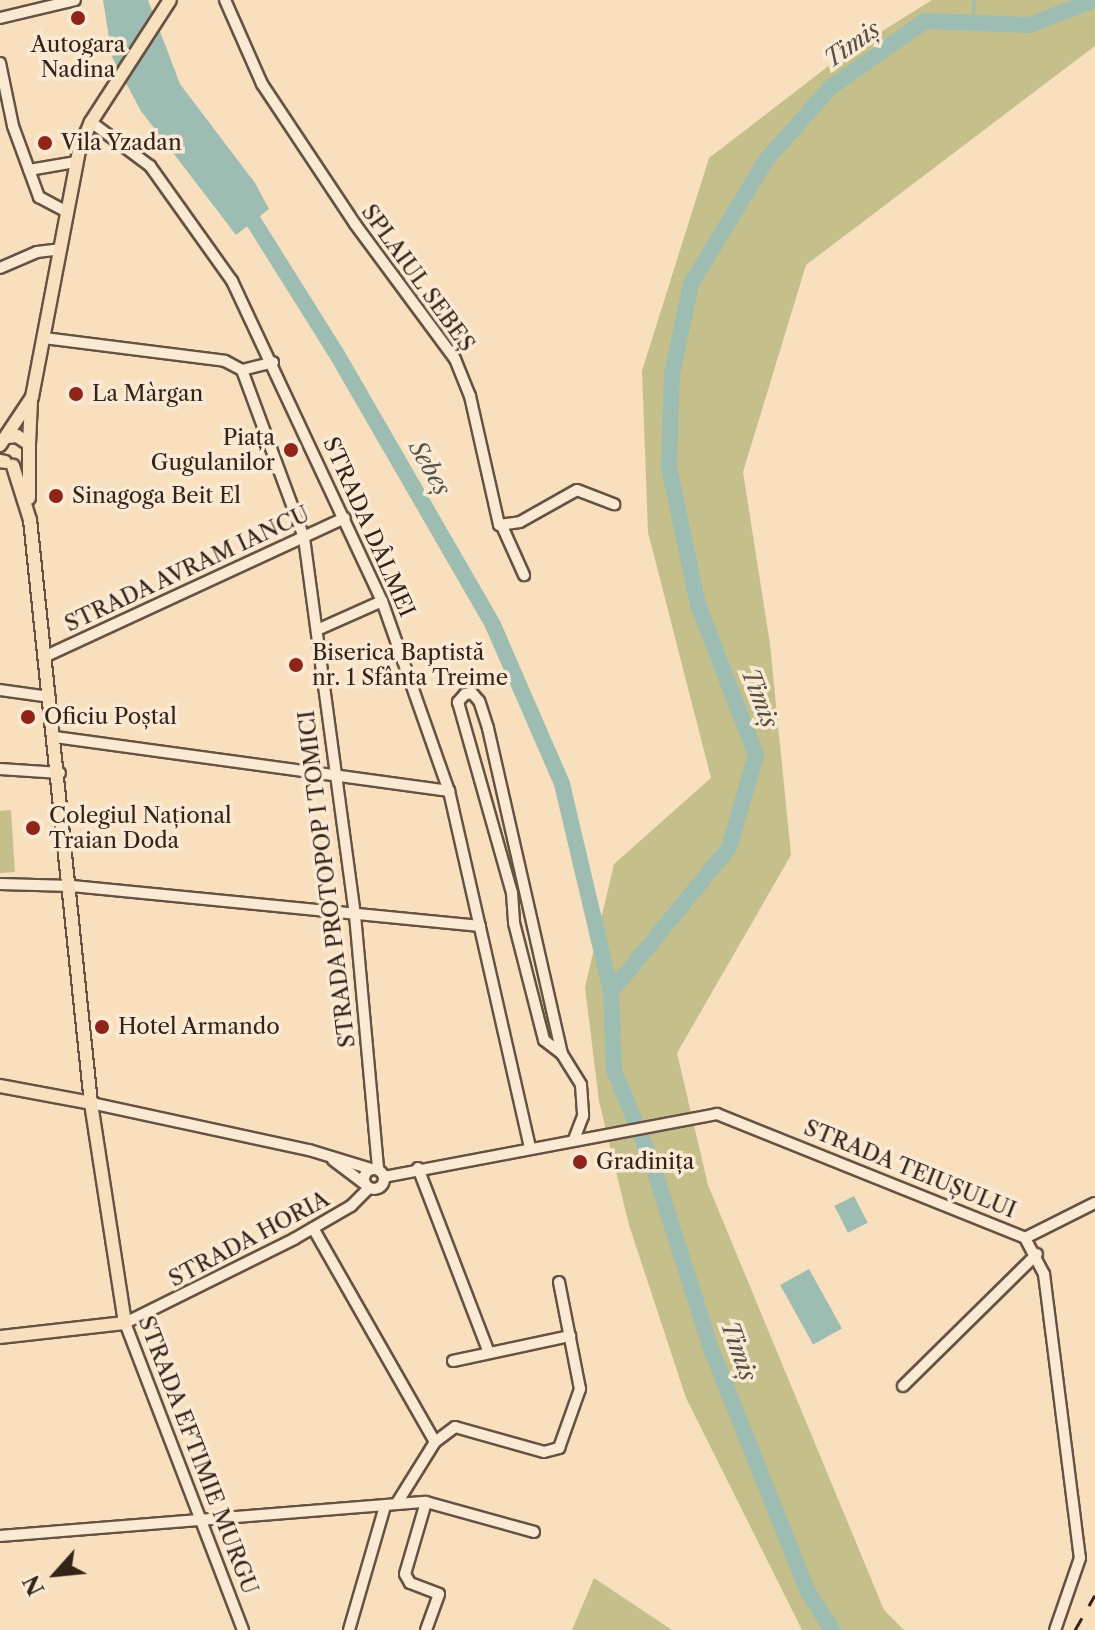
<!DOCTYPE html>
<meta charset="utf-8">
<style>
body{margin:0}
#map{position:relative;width:1095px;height:1630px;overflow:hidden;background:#f8dfbd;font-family:"Libre Caslon Text",serif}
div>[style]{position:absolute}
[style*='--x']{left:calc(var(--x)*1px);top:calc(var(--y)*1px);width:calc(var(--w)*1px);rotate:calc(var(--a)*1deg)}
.green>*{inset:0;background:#c5bf8c}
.water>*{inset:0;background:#9dbdb2;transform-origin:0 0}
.stream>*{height:3px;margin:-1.5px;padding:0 1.5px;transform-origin:1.5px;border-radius:1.5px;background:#9dbdb2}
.river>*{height:16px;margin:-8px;padding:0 8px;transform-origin:8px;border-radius:8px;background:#9dbdb2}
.roads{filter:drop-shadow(2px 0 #665243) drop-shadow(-2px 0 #665243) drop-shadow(0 2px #665243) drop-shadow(0 -2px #665243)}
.minor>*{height:10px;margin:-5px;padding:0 5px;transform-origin:5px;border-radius:5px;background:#faead4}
.minor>.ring{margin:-5px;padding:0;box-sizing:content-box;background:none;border:10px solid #faead4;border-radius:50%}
.major>*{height:12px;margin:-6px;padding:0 6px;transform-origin:6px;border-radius:6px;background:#f8dfbd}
.rail>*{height:3px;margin-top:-1.5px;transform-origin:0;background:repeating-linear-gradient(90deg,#35231a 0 14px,transparent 0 28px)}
.dots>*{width:22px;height:22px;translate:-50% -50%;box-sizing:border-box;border:4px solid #faead4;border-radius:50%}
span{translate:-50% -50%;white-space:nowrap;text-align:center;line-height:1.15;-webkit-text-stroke:7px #faead4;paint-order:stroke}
.poi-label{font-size:22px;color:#35231a}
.left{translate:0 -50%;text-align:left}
.right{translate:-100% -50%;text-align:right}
.street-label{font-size:22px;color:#35231a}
.water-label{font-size:24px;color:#545148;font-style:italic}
.north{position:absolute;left:16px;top:1534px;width:80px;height:80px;-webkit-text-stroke:6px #faead4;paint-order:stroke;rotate:243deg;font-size:22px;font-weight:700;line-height:32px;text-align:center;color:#35231a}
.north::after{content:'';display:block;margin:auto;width:28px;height:36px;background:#35231a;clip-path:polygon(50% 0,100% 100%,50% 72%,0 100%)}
</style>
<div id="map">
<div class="green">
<i style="clip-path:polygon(932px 0,1095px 0,1095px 46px,806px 265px,743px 472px,770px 644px,791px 855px,677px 1053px,708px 1185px,884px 1610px,904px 1630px,802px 1630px,686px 1398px,629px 1225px,599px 1101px,585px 987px,614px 864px,711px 778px,648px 532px,642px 371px,709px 158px,839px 58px)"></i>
<i style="clip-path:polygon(11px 810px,15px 872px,0 873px,0 811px)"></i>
<i style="clip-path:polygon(594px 1578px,672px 1630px,572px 1630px)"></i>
</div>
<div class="water">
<i style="clip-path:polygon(103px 0,148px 0,180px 84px,255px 183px,269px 209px,236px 235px,141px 111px,112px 57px)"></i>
<i style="left:854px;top:1196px;width:30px;height:22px;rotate:63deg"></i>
<i style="left:809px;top:1269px;width:68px;height:33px;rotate:61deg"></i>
</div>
<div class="stream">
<i style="--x:972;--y:22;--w:22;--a:-85"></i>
</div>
<div class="river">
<i style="--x:242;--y:203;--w:175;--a:57.9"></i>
<i style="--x:335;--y:351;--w:316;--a:60"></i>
<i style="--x:493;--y:625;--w:173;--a:66.5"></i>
<i style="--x:562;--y:784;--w:214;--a:76.7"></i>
<i style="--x:611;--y:992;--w:78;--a:87.8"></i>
<i style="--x:614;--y:1070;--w:97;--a:67.7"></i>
<i style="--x:651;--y:1160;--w:195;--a:72.4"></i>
<i style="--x:710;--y:1346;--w:263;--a:68.3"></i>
<i style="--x:807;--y:1590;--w:47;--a:58"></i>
<i style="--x:611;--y:992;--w:186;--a:-50.7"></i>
<i style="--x:729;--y:848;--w:97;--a:-73.8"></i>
<i style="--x:756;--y:755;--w:161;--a:-111.1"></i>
<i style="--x:698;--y:605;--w:141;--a:-101.9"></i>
<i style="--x:669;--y:467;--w:93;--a:-88.2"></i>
<i style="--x:672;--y:374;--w:92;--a:-78.1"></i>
<i style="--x:691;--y:284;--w:145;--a:-58.8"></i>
<i style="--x:766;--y:160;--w:96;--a:-48.4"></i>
<i style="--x:830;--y:88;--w:116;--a:-35.2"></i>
<i style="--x:925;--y:21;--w:105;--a:2.2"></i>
<i style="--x:1030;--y:25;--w:69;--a:-21.3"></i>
</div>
<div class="roads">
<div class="minor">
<i style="--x:225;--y:0;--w:92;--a:66.2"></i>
<i style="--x:262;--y:84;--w:168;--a:56.4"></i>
<i style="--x:355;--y:224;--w:168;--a:53.5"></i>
<i style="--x:455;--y:359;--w:40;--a:68"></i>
<i style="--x:470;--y:396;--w:132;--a:77.3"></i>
<i style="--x:499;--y:525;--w:21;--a:-8"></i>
<i style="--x:520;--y:522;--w:65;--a:-29.3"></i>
<i style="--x:577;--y:490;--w:40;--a:21"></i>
<i style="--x:0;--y:18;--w:77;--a:-13.5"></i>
<i style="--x:0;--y:63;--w:64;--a:78.3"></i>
<i style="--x:13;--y:126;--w:76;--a:69.9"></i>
<i style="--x:39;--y:197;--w:30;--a:28"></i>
<i style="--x:91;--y:122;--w:74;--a:36.7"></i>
<i style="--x:150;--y:166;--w:141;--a:54.5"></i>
<i style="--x:232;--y:281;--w:353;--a:64.9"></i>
<i style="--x:382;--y:601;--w:201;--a:70.6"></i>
<i style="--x:449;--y:791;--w:365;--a:77.2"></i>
<i style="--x:29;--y:170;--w:48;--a:-9.7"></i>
<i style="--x:0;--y:268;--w:40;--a:-23.4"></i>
<i style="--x:37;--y:252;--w:23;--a:-7"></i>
<i style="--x:44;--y:338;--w:182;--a:7.2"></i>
<i style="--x:225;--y:361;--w:19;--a:28"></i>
<i style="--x:242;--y:370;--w:179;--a:69.7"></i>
<i style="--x:304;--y:538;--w:380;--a:82.3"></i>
<i style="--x:355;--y:915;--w:256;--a:84.8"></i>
<i style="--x:242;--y:370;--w:32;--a:-14"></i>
<i style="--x:502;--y:526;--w:54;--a:65.8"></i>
<i style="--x:317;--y:630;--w:71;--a:-24"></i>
<i style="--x:46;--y:656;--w:329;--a:-24.8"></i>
<i style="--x:0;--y:690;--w:50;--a:8"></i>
<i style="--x:55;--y:737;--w:398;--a:7.8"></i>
<i style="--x:0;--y:769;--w:60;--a:3.8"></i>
<i style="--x:0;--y:884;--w:72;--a:1.6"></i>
<i style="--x:72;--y:886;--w:410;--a:5.6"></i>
<i style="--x:562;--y:1054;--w:334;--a:-102.8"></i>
<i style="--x:488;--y:728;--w:28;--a:-108"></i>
<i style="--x:479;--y:701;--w:11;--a:-131"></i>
<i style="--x:472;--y:693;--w:7;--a:172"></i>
<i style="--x:465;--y:694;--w:11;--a:131"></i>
<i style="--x:458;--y:702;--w:198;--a:74.2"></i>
<i style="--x:512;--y:893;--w:30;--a:86"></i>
<i style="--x:514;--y:923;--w:121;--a:75.6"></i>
<i style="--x:544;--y:1040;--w:23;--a:38"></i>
<i style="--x:562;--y:1054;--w:36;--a:58"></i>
<i style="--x:581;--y:1085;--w:31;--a:86"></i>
<i style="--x:583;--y:1116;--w:25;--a:111"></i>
<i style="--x:91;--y:1103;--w:223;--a:12.2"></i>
<i style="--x:309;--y:1150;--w:65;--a:17"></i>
<i style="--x:333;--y:1160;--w:39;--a:37"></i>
<i style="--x:418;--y:1168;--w:195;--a:69"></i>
<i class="ring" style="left:364px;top:1169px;width:10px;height:10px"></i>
<i style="--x:384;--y:1177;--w:339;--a:-10.7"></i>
<i style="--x:717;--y:1114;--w:332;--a:21.9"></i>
<i style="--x:1025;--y:1238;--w:41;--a:62.2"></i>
<i style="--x:1044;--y:1274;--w:286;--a:82.8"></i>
<i style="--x:1080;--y:1558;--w:76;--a:109.1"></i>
<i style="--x:313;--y:1228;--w:246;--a:60.3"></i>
<i style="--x:1025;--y:1238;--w:78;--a:-26.6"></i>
<i style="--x:453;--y:1361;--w:120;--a:-12.1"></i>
<i style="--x:903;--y:1386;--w:188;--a:-44.6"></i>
<i style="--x:397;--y:1503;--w:72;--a:-58.1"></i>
<i style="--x:435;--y:1442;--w:25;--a:-37"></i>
<i style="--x:455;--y:1427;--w:92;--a:15.7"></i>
<i style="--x:544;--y:1452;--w:16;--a:-15"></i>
<i style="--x:559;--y:1448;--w:63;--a:-70.4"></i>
<i style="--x:580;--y:1389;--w:109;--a:-101.1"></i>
<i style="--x:0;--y:1536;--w:427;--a:-4.6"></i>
<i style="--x:426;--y:1502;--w:112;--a:15.5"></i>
<i style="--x:243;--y:1630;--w:329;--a:-111"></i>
<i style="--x:125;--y:1323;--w:189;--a:-26.4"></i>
<i style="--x:294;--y:1239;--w:66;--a:-30.1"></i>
<i style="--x:351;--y:1206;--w:25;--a:-45"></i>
<i style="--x:349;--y:1630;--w:129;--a:-73.8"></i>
<i style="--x:426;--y:1630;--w:38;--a:-70"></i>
<i style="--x:439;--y:1594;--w:31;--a:-159"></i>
<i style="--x:410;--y:1583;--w:10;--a:-119"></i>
<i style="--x:405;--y:1574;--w:75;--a:-73.7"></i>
</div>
<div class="major">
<i style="--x:8;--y:437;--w:9;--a:-6"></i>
<i style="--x:17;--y:436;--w:14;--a:34"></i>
<i style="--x:29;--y:444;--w:54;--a:90"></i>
<i style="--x:29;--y:444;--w:43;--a:-87.3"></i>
<i style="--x:0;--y:445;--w:58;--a:-56.3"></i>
<i style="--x:32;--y:397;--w:251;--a:-79.2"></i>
<i style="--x:79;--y:150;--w:30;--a:-67"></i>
<i style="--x:91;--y:122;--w:145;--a:-57.1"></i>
<i style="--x:0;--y:461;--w:5;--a:11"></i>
<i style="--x:0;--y:1086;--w:93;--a:10.6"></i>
<i style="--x:0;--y:1337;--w:126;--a:-6.4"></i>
<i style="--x:125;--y:1323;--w:223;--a:-98.8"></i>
<i style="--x:91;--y:1103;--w:586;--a:-95.97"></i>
<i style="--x:30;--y:520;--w:57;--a:-107.5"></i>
</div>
</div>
<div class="rail">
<i style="--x:1075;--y:1630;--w:40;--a:-60.3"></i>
</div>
<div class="dots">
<i style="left:78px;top:18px;background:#8f2418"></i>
<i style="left:45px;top:143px;background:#8f2418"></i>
<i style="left:76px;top:394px;background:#8f2418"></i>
<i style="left:291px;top:450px;background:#8f2418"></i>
<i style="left:56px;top:496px;background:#8f2418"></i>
<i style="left:296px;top:665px;background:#8f2418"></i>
<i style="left:28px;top:717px;background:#8f2418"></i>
<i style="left:33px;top:828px;background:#8f2418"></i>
<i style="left:102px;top:1027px;background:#8f2418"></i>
<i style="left:580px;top:1162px;background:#8f2418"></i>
</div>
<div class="poi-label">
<span style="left:78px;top:57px">Autogara<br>Nadina</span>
<span class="left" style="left:61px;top:143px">Vila Yzadan</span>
<span class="left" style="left:92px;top:394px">La Màrgan</span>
<span class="right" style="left:275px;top:450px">Piața<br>Gugulanilor</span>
<span class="left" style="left:72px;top:496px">Sinagoga Beit El</span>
<span class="left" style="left:312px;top:665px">Biserica Baptistă<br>nr. 1 Sfânta Treime</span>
<span class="left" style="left:44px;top:717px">Oficiu Poștal</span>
<span class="left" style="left:49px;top:828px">Colegiul Național<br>Traian Doda</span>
<span class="left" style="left:118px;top:1027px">Hotel Armando</span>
<span class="left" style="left:596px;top:1162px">Gradinița</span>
</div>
<div class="street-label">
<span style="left:418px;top:278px;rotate:54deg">SPLAIUL SEBEȘ</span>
<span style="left:369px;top:527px;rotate:66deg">STRADA DÂLMEI</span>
<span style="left:187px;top:569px;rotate:-25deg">STRADA AVRAM IANCU</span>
<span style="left:327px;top:879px;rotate:-97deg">STRADA PROTOPOP I TOMICI</span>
<span style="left:910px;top:1169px;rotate:22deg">STRADA TEIUȘULUI</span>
<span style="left:249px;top:1239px;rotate:-28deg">STRADA HORIA</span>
<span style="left:198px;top:1455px;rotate:69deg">STRADA EFTIMIE MURGU</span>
</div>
<div class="water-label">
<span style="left:852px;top:44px;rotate:-35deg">Timiș</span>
<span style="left:430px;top:468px;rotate:60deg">Sebeș</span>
<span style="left:760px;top:698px;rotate:69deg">Timiș</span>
<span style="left:739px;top:1351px;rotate:70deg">Timiș</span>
</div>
<div class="north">N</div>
</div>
